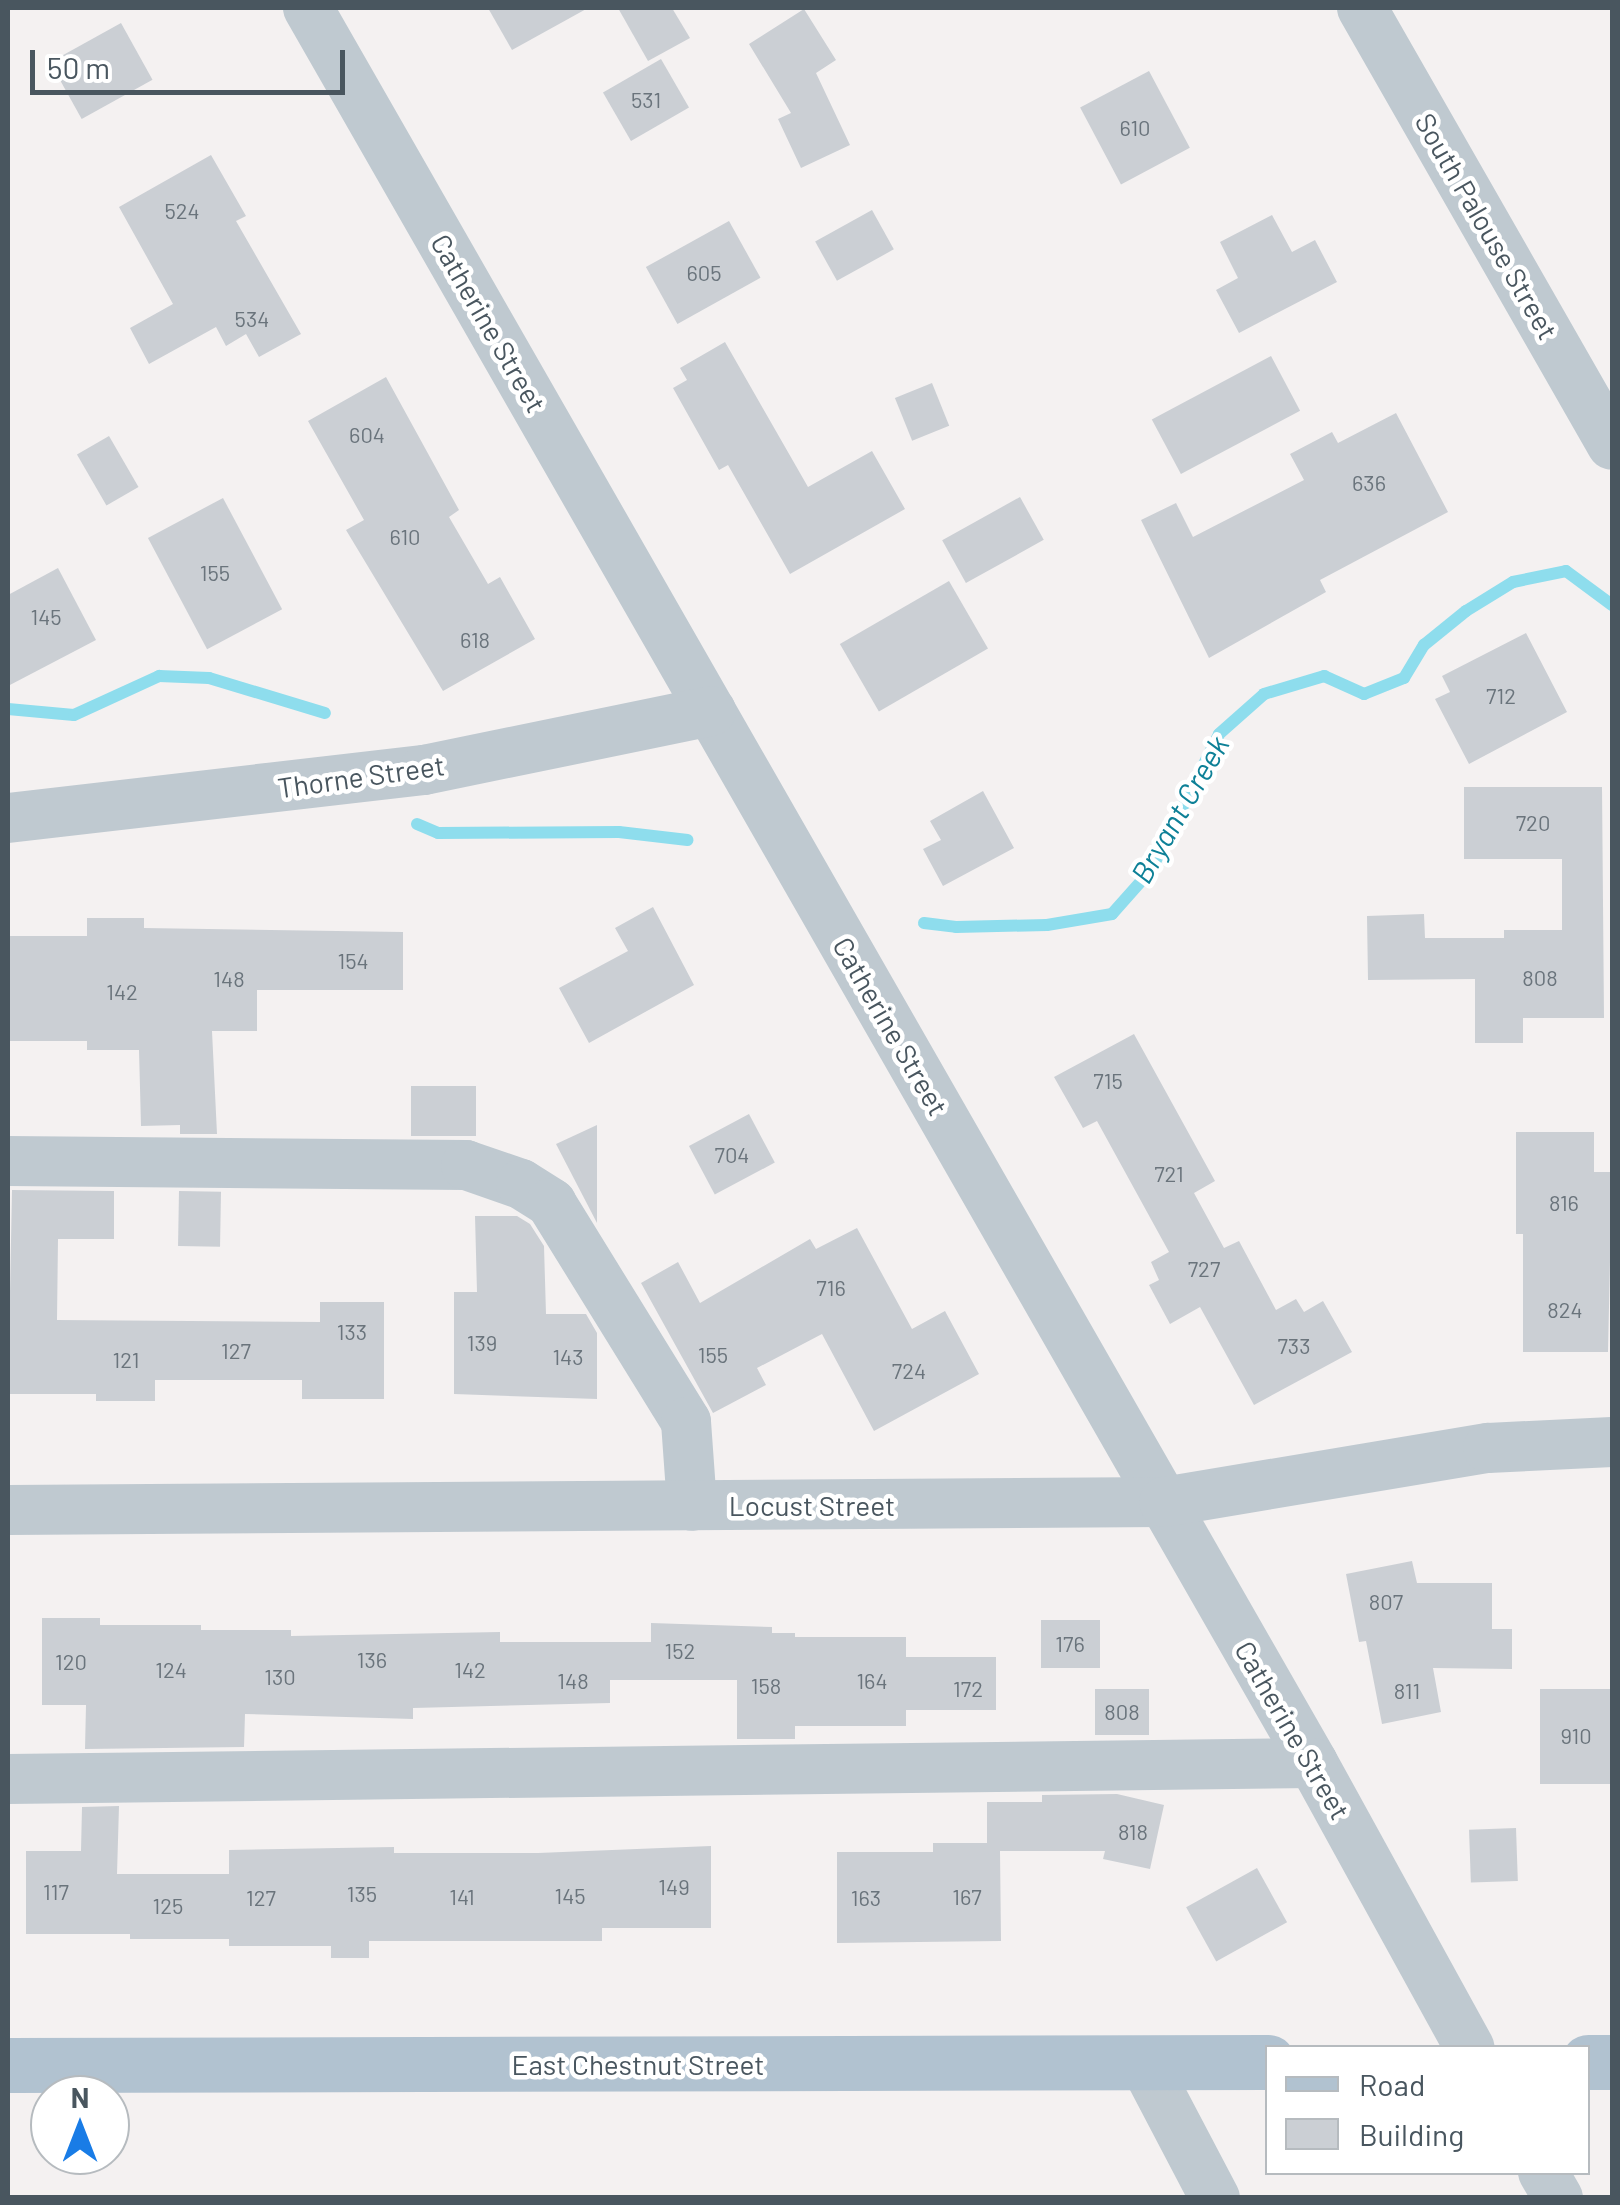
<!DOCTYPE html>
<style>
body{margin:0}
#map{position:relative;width:1620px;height:2205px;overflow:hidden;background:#f4f1f1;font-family:Barlow,sans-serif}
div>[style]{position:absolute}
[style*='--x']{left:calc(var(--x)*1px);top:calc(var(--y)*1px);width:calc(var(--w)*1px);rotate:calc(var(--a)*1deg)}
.stream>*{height:12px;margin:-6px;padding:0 6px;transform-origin:6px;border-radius:6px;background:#8edded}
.building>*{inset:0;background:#cbcfd4;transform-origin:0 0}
.minor>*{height:50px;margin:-25px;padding:0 25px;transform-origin:25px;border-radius:25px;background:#bfc9d0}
.major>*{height:55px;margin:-27.5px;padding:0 27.5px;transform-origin:27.5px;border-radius:27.5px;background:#b1c2d0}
span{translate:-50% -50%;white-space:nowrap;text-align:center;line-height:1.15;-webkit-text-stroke:9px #fff;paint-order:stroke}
.number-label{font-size:22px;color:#6a747c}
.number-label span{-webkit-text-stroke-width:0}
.street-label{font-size:28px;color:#49565f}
.water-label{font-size:30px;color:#0d8097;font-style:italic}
.frame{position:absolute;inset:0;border:10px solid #49565f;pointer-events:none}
.legend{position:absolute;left:1265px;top:2045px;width:325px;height:130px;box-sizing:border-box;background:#fff;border:2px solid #b6bbbf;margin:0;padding:12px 18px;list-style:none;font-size:30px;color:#49565f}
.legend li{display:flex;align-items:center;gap:20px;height:50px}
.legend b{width:50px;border:2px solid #b6bbbf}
.north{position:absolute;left:30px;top:2075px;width:100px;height:100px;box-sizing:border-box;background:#fff;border:2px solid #b6bbbf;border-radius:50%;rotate:0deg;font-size:28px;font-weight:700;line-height:40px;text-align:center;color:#49565f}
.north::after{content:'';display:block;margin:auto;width:35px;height:45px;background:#197ce6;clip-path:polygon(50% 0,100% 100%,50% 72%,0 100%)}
.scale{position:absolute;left:30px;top:50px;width:315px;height:45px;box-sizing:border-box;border:5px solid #49565f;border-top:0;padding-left:12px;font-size:30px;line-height:35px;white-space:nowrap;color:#49565f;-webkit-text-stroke:8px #fff;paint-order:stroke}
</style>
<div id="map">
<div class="stream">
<i style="--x:8;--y:709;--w:66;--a:5.2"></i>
<i style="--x:74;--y:715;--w:94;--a:-24.6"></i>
<i style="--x:159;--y:676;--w:50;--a:2.3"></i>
<i style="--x:209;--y:678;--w:121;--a:16.8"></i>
<i style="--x:417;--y:824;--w:23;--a:23"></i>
<i style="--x:438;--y:833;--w:181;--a:-0.3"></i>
<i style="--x:619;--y:832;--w:69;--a:6.6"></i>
<i style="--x:924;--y:923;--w:32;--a:7"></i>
<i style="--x:956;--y:927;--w:91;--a:-1.3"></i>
<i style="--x:1047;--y:925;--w:66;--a:-9.6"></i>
<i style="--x:1112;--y:914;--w:59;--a:-48.4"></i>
<i style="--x:1151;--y:870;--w:152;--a:-63.4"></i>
<i style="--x:1219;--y:734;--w:60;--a:-41.6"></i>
<i style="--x:1264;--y:694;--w:63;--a:-16.7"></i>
<i style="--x:1324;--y:676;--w:44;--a:24.2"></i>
<i style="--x:1364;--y:694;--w:43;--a:-21.8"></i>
<i style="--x:1404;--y:678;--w:39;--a:-59"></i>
<i style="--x:1424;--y:645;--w:54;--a:-39"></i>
<i style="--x:1466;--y:611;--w:55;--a:-31.7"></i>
<i style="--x:1513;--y:582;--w:54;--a:-11.7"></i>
<i style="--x:1566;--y:571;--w:57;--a:36.5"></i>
</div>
<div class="building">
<i style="clip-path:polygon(488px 8px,588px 8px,512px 50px)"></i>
<i style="clip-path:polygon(618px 8px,672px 8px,690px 38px,648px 61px)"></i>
<i style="clip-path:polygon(804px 9px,836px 60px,816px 73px,850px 145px,801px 168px,778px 119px,791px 113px,749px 44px)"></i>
<i style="left:121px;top:23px;width:65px;height:81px;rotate:61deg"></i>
<i style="left:661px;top:59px;width:56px;height:67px;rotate:60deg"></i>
<i style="left:1149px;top:71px;width:87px;height:78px;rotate:62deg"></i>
<i style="clip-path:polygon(211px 155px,246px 216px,236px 221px,301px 334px,259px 357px,246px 334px,226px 346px,216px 327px,149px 364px,130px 328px,173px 304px,119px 207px)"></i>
<i style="left:872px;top:210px;width:45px;height:65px;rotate:61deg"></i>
<i style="clip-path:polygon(1272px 215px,1292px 252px,1315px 240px,1337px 282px,1239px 333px,1216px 290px,1238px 278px,1220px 242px)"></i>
<i style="left:729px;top:221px;width:65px;height:95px;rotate:61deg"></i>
<i style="clip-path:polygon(725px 342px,808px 487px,872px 451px,905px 509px,790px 574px,728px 465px,719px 470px,673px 388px,687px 380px,680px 368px)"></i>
<i style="left:1271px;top:356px;width:62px;height:135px;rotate:62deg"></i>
<i style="clip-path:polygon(386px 377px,459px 510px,449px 517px,488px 584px,500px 577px,535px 639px,443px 691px,346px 530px,364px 520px,308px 421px)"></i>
<i style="left:932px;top:383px;width:46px;height:40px;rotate:68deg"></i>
<i style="clip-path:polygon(1396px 413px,1448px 512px,1320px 580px,1326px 592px,1209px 658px,1141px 520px,1176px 503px,1193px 537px,1304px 480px,1290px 454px,1332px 432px,1338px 443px)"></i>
<i style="left:109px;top:436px;width:59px;height:37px;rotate:60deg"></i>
<i style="left:1020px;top:497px;width:49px;height:89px;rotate:61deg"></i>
<i style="left:223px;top:498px;width:126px;height:85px;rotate:62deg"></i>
<i style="clip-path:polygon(58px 568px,96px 640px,8px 686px,8px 595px)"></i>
<i style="left:949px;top:581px;width:78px;height:126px;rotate:60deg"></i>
<i style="clip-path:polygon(1526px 633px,1567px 712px,1469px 764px,1435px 699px,1450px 692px,1442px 676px)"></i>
<i style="clip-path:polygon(1464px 787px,1602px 787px,1604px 1018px,1523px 1018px,1523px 1043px,1475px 1043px,1475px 979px,1368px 980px,1367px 916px,1424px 914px,1425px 938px,1504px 938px,1504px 930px,1562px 930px,1562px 859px,1464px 859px)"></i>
<i style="clip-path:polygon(983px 791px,1014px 848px,943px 886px,923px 849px,941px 840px,930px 821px)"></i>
<i style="clip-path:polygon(653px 907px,694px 985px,589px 1043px,559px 988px,628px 951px,615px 928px)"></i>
<i style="clip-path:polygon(87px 918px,144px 918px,144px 928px,403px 932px,403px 990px,257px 990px,257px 1031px,212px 1031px,217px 1134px,180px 1134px,180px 1125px,141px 1126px,139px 1050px,87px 1050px,87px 1041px,8px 1041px,8px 936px,87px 936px)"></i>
<i style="clip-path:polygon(1134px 1034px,1215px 1181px,1194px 1193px,1224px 1248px,1239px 1241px,1276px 1310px,1296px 1299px,1304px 1312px,1323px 1301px,1352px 1352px,1254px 1405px,1200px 1307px,1170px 1324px,1149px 1285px,1159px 1280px,1151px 1262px,1169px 1252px,1097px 1121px,1083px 1128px,1054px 1077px)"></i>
<i style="left:411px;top:1086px;width:65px;height:50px"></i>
<i style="left:749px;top:1114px;width:55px;height:68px;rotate:62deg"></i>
<i style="clip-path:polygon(597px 1125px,597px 1223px,556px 1144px)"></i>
<i style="clip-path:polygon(1516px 1132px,1594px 1132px,1594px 1172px,1612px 1172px,1608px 1352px,1523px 1352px,1523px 1234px,1516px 1234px)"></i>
<i style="clip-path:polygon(12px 1190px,114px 1191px,114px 1239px,58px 1239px,57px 1320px,320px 1322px,320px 1302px,384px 1302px,384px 1399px,302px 1399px,302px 1380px,155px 1380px,155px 1401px,96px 1401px,96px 1394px,8px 1394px)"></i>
<i style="left:179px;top:1191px;width:42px;height:55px;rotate:1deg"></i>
<i style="clip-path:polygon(475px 1216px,517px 1216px,530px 1224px,544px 1246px,546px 1314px,586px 1314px,597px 1333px,597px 1399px,454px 1394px,454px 1292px,477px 1292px)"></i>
<i style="clip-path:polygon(857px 1228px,912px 1329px,945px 1311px,979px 1374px,874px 1431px,822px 1334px,757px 1368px,766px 1385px,713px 1413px,641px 1283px,678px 1262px,700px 1303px,810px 1239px,816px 1249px)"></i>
<i style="clip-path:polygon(1412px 1561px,1417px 1583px,1492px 1583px,1492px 1629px,1512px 1629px,1512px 1669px,1433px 1668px,1441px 1712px,1382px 1724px,1366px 1641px,1359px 1642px,1346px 1574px)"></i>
<i style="clip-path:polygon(42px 1618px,100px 1618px,100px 1625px,201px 1625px,201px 1630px,291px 1630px,291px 1636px,500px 1632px,500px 1642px,651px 1642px,651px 1623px,772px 1627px,772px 1633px,795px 1633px,795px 1637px,906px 1637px,906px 1657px,996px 1657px,996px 1710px,906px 1710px,906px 1726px,795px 1726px,795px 1739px,737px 1739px,737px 1680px,610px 1680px,610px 1703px,413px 1708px,413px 1719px,245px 1714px,244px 1747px,85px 1749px,86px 1705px,42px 1705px)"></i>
<i style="left:1041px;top:1620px;width:59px;height:48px"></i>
<i style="left:1095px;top:1689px;width:54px;height:46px"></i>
<i style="left:1540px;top:1689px;width:72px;height:95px"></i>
<i style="clip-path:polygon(1117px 1794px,1164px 1805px,1150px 1869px,1103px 1859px,1105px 1851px,1000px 1851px,1001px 1941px,837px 1943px,837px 1852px,933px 1852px,933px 1843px,987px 1843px,987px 1802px,1042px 1802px,1042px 1795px)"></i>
<i style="clip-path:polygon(119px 1806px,117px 1874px,229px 1874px,229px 1850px,394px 1847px,394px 1853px,538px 1853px,711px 1846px,711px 1928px,602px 1928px,602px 1941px,369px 1941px,369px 1958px,331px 1958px,331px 1946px,229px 1946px,229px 1939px,130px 1939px,130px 1934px,26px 1934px,26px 1851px,81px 1851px,82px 1807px)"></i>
<i style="left:1516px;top:1828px;width:53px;height:47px;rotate:88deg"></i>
<i style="left:1257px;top:1868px;width:62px;height:81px;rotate:61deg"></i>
</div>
<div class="minor">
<i style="--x:308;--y:8;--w:2022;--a:60.2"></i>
<i style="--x:1313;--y:1763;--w:325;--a:61.2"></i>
<i style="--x:1362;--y:8;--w:503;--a:60.23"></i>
<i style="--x:8;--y:818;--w:419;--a:-6.6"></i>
<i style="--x:424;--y:770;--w:293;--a:-11.6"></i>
<i style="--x:8;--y:1161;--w:458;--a:0.5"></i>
<i style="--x:466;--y:1165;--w:58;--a:19.1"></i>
<i style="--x:521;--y:1184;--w:36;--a:32"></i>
<i style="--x:551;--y:1203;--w:257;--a:58.3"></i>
<i style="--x:686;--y:1422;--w:84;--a:85.9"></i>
<i style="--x:8;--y:1510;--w:1156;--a:-0.4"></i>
<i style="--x:1164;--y:1502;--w:328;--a:-9.5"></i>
<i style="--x:1488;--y:1448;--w:124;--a:-2.8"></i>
<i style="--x:8;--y:1779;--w:1305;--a:-0.7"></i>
<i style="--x:1144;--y:2063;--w:153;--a:62.3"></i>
<i style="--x:1543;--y:2172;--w:30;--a:60"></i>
</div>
<div class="major">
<i style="--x:1588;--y:2062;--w:24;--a:0"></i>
<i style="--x:8;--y:2065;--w:1260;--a:-0.14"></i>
</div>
<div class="number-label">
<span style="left:646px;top:100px">531</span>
<span style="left:1135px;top:128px">610</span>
<span style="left:182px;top:211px">524</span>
<span style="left:704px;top:273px">605</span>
<span style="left:252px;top:319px">534</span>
<span style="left:367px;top:435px">604</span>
<span style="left:1369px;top:483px">636</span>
<span style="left:405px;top:537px">610</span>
<span style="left:215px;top:573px">155</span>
<span style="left:46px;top:617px">145</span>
<span style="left:475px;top:640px">618</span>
<span style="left:1501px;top:696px">712</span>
<span style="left:1533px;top:823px">720</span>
<span style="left:353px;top:961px">154</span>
<span style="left:1540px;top:978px">808</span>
<span style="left:229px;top:979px">148</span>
<span style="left:122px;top:992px">142</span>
<span style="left:1108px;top:1081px">715</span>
<span style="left:732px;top:1155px">704</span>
<span style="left:1169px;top:1174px">721</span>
<span style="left:1564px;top:1203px">816</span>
<span style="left:1204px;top:1269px">727</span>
<span style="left:831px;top:1288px">716</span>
<span style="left:1565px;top:1310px">824</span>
<span style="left:352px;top:1332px">133</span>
<span style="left:482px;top:1343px">139</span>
<span style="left:1294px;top:1346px">733</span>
<span style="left:236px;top:1351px">127</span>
<span style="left:713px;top:1355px">155</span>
<span style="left:568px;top:1357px">143</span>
<span style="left:126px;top:1360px">121</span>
<span style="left:909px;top:1371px">724</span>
<span style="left:1386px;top:1602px">807</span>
<span style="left:1070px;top:1644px">176</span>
<span style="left:680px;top:1651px">152</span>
<span style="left:372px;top:1660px">136</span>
<span style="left:71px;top:1662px">120</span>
<span style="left:171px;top:1670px">124</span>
<span style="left:470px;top:1670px">142</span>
<span style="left:280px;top:1677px">130</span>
<span style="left:573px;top:1681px">148</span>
<span style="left:872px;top:1681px">164</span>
<span style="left:766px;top:1686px">158</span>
<span style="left:968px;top:1689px">172</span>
<span style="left:1407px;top:1691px">811</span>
<span style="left:1122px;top:1712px">808</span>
<span style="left:1576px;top:1736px">910</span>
<span style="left:1133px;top:1832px">818</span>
<span style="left:674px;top:1887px">149</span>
<span style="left:56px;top:1892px">117</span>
<span style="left:362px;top:1894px">135</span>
<span style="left:570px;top:1896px">145</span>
<span style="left:462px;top:1897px">141</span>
<span style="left:967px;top:1897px">167</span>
<span style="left:261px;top:1898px">127</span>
<span style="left:866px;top:1898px">163</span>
<span style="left:168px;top:1906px">125</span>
</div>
<div class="street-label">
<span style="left:1487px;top:226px;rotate:60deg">South Palouse Street</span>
<span style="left:489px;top:323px;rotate:60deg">Catherine Street</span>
<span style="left:361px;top:776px;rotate:-8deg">Thorne Street</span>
<span style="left:891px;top:1026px;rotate:60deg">Catherine Street</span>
<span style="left:812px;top:1505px">Locust Street</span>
<span style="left:1293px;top:1730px;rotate:60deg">Catherine Street</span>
<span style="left:638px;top:2064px">East Chestnut Street</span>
</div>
<div class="water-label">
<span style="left:1179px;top:809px;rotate:-60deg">Bryant Creek</span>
</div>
<div class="frame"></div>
<ul class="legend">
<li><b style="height:12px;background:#b1c2d0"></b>Road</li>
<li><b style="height:28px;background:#cbcfd4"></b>Building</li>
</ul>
<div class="north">N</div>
<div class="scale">50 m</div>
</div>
